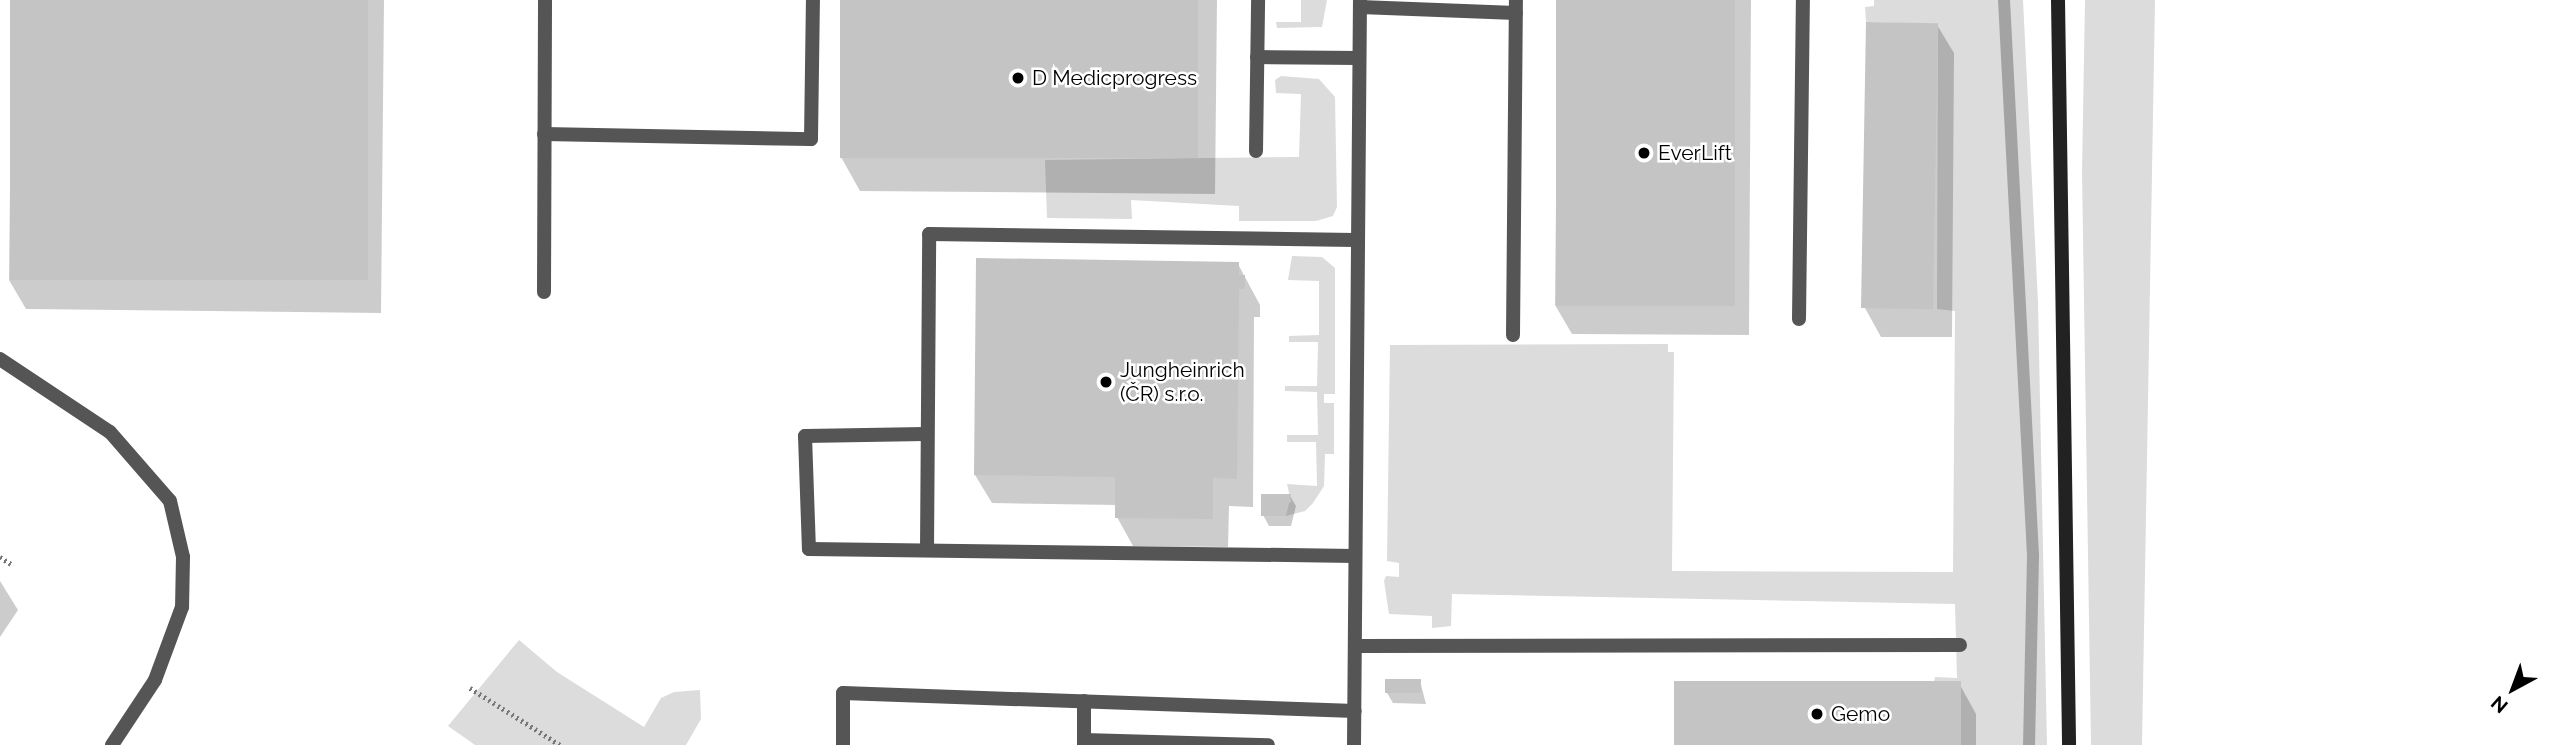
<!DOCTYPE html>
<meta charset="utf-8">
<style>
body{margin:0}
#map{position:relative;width:2569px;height:745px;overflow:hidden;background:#fff;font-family:Raleway,sans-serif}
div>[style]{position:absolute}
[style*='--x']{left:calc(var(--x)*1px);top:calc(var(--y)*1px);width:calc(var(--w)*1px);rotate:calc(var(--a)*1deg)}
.green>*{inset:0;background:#dcdcdc}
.shadow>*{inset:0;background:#0003}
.stream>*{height:12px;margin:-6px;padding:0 6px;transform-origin:6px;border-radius:6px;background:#a3a3a3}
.building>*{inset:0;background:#c4c4c4;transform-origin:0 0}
.path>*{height:4.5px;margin-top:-2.25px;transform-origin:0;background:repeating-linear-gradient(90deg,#777 0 2px,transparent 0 5.5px)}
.lane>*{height:14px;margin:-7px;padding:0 7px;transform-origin:7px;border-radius:7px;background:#555}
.secondary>*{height:14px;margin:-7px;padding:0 7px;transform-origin:7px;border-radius:7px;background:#222}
.dots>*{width:19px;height:19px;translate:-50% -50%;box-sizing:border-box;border:4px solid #fff;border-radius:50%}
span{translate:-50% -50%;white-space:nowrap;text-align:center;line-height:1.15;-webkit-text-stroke:5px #fff;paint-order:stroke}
.poi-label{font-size:21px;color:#000}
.left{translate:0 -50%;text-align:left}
.north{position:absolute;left:2478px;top:654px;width:70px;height:70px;-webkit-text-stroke:5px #fff;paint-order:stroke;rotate:221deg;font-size:19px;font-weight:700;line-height:28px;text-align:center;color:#000}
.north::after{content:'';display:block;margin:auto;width:24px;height:32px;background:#000;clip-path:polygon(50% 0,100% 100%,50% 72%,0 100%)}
</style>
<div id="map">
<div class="green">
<i style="clip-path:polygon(1301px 0,1327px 0,1322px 27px,1277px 28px,1276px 22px,1301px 22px)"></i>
<i style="clip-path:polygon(1874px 0,2023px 0,2038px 302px,2047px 745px,1960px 745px,1961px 684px,1934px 683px,1935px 677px,1957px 678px,1955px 604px,1452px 594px,1451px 626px,1432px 628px,1432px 616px,1389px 614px,1384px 581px,1386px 576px,1399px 577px,1399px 563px,1387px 561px,1390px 345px,1668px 344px,1668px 352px,1674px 352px,1672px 571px,1953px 572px,1955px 311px,1937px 309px,1938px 24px,1866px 22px,1865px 7px,1874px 6px)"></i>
<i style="clip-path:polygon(2085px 0,2155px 0,2142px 745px,2091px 745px,2082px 173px)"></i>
<i style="clip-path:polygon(1281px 76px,1319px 79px,1335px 97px,1337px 207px,1333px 216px,1316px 221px,1239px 221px,1239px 206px,1131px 200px,1132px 219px,1047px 218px,1045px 160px,1299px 157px,1301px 94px,1276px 93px,1275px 80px)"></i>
<i style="clip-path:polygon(1292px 256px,1322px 257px,1335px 268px,1335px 394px,1324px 394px,1324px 403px,1334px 403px,1334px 454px,1325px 454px,1324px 486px,1313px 503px,1305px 511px,1286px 516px,1286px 503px,1291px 502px,1287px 484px,1317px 486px,1316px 442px,1287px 442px,1287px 435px,1318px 435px,1317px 392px,1285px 391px,1285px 386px,1317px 386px,1318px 342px,1289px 342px,1289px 336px,1319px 335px,1319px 281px,1288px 280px)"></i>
<i style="clip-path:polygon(519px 640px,557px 672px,644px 727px,661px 698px,674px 692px,700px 690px,701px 719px,686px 745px,475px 745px,448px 726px)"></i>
</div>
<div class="shadow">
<i style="clip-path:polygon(12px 0,384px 0,381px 313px,26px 309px,9px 280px)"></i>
<i style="clip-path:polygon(842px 0,1217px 0,1215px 194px,860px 191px,841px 157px)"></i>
<i style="clip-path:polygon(1558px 0,1751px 0,1749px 335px,1572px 334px,1555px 305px)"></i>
<i style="clip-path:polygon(1867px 24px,1937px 25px,1954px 53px,1952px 337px,1881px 337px,1865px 308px)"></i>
<i style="clip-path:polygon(1238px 264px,1260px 305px,1260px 317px,1254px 317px,1253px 507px,1229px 506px,1228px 547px,1133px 546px,1117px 517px,1117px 505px,992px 503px,975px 475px)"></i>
<i style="clip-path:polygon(1290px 496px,1296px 506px,1291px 526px,1269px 526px,1263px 515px)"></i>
<i style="clip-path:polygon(0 581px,18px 610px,0 637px)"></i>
<i style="clip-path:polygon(1420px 681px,1426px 704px,1393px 703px,1387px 693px)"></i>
<i style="clip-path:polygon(1960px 685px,1976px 714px,1976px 745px,1675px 745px)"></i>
</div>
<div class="stream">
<i style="--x:2004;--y:0;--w:557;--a:87.01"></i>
<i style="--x:2033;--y:556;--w:189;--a:91.2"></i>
</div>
<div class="building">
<i style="left:10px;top:0;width:358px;height:280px"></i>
<i style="left:840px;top:0;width:358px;height:158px"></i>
<i style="left:1556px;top:0;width:179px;height:306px"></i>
<i style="left:1866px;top:22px;width:72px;height:286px;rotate:1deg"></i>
<i style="clip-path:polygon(976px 258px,1239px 262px,1239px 275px,1245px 275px,1245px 289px,1239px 289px,1237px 479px,1213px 478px,1213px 519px,1115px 518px,1115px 477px,974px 475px)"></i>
<i style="clip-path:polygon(1261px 494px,1291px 494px,1286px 516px,1261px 516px)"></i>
<i style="left:1385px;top:679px;width:36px;height:14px"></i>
<i style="left:1674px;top:681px;width:287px;height:64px"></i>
</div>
<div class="path">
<i style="--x:0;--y:557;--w:13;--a:32"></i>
<i style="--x:470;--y:688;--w:107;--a:32.3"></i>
</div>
<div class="lane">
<i style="--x:1360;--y:7;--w:156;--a:2.2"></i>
<i style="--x:1257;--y:57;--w:102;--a:0.6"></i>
<i style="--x:544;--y:134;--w:267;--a:1.1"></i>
<i style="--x:811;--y:139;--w:139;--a:-89.2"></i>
<i style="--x:1256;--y:151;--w:151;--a:-89.2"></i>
<i style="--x:544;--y:292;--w:292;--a:-89.8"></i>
<i style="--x:1799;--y:319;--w:319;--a:-89.3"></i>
<i style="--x:1513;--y:335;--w:335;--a:-89.5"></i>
<i style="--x:0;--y:359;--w:132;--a:33.6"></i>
<i style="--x:110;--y:432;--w:91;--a:49"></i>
<i style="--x:170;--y:501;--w:57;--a:76.9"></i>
<i style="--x:183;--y:557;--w:50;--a:91.1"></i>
<i style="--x:182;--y:607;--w:78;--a:110.3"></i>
<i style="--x:155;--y:680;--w:78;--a:123.5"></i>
<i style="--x:925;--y:434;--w:120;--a:179"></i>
<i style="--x:805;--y:436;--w:113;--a:88"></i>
<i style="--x:809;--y:549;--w:546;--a:0.73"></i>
<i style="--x:927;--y:550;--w:316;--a:-89.6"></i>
<i style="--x:929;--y:234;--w:426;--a:0.8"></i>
<i style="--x:1356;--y:646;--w:604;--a:-0.09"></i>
<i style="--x:1084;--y:701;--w:39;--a:90"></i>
<i style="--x:843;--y:745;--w:52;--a:-90"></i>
<i style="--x:843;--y:693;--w:512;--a:2.01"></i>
<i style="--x:1084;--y:745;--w:5;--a:-90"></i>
<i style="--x:1084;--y:740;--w:184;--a:1.6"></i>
<i style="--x:1354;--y:745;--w:745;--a:-89.54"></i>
</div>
<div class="secondary">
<i style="--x:2058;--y:0;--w:745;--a:89.15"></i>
</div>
<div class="dots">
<i style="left:1018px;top:78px;background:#000"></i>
<i style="left:1644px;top:153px;background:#000"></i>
<i style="left:1106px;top:382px;background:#000"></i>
<i style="left:1817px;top:714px;background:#000"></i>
</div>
<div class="poi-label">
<span class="left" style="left:1032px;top:78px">D Medicprogress</span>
<span class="left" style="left:1658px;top:153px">EverLift</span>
<span class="left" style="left:1120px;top:382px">Jungheinrich<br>(ČR) s.r.o.</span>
<span class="left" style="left:1831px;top:714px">Gemo</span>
</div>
<div class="north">N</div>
</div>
